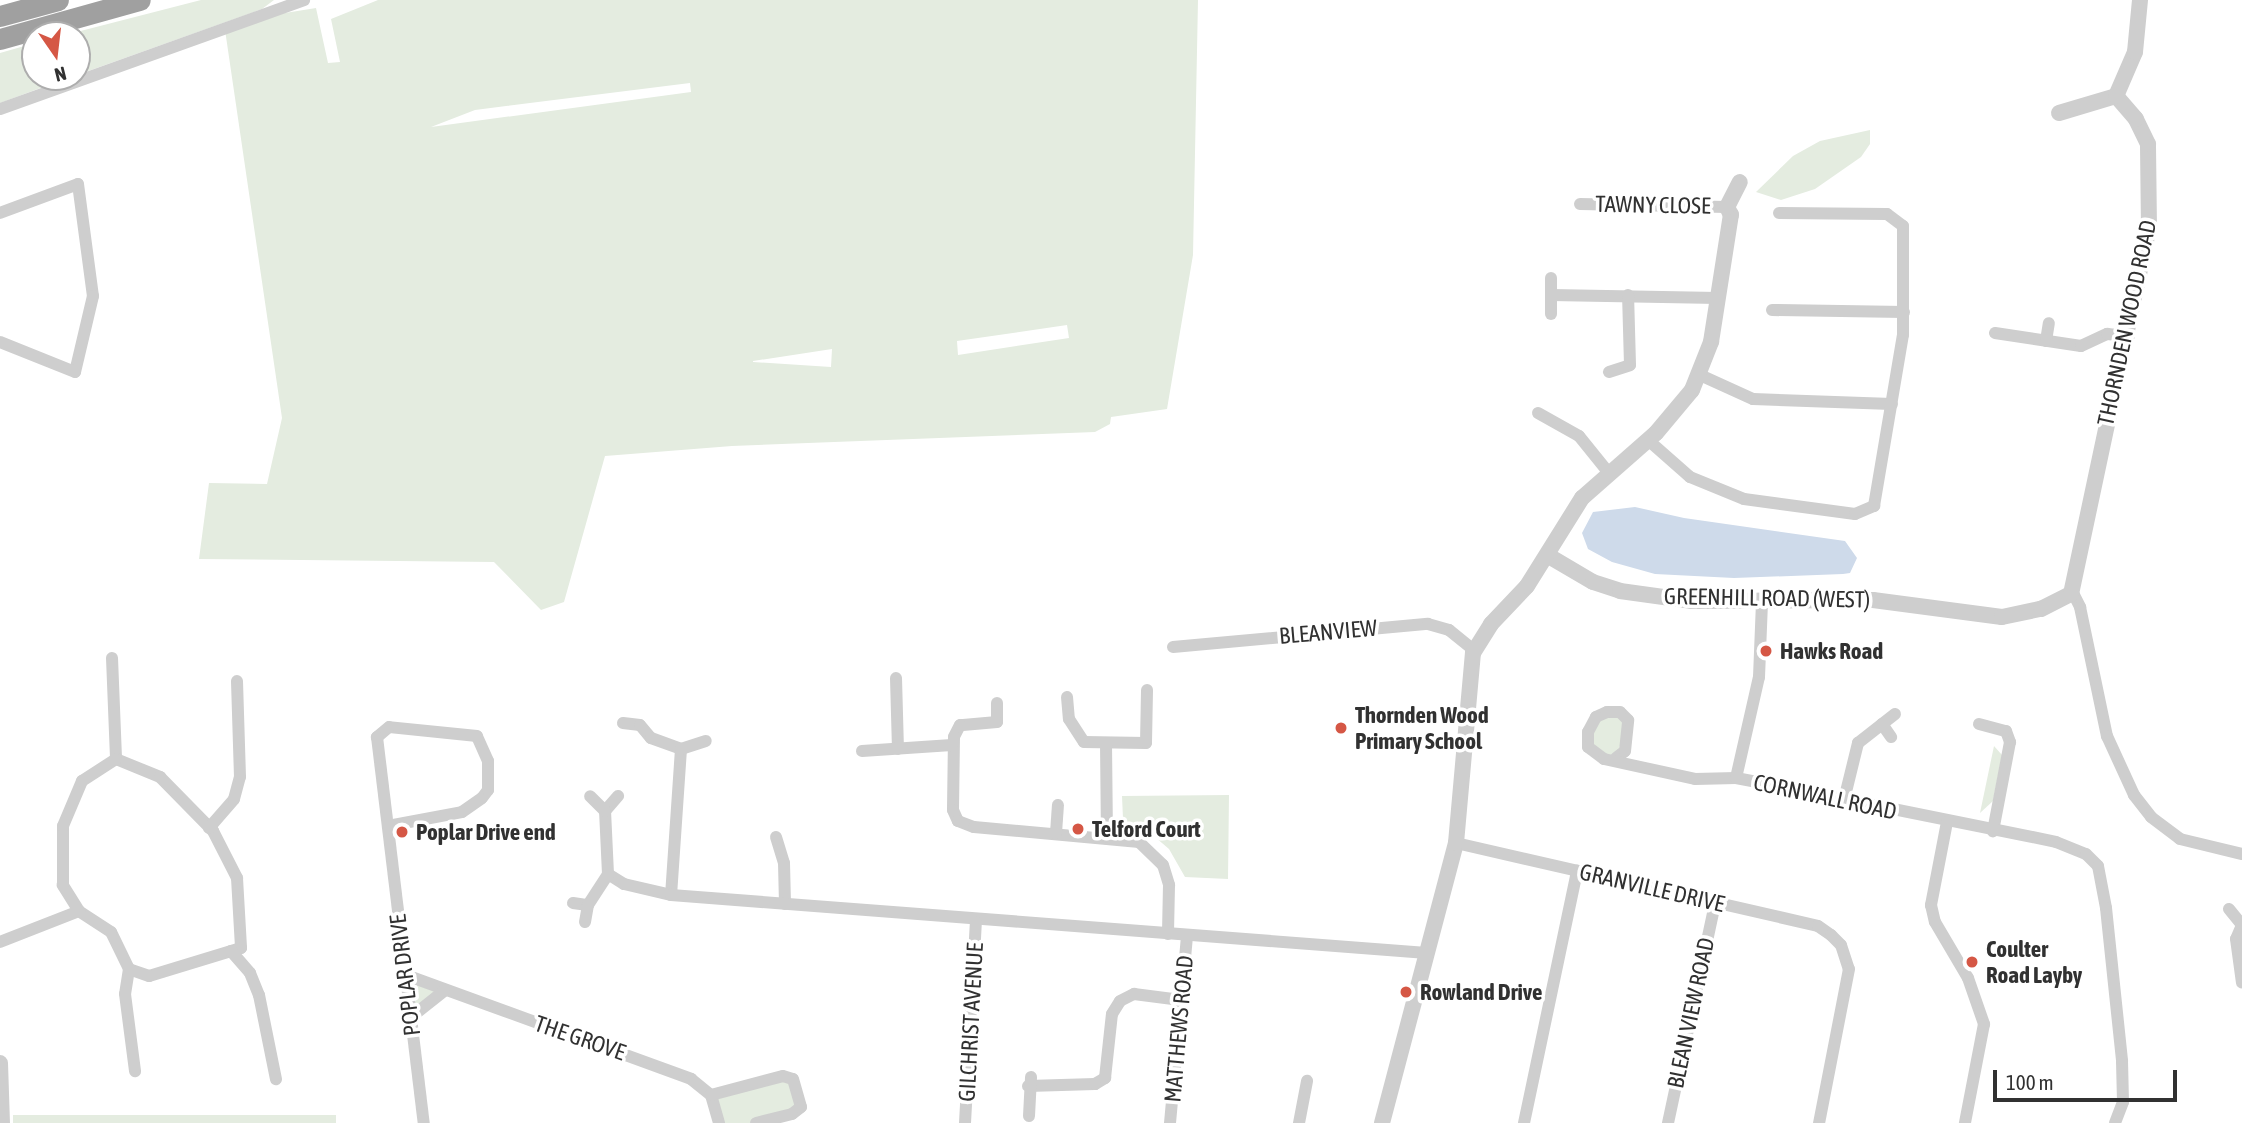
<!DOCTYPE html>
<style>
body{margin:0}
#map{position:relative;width:2242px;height:1123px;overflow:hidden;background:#fff;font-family:"Asap Condensed",sans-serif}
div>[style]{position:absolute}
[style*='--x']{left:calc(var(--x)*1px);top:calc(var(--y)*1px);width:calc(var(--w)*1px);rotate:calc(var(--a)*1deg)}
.green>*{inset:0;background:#e4ece0;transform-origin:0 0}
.water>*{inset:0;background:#cedaea}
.minor>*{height:12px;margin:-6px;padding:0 6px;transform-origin:6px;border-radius:6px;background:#cecece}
.tertiary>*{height:16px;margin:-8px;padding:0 8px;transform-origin:8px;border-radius:8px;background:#cecece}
.trunk>*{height:21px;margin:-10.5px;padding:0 10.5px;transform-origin:10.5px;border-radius:10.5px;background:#a0a0a0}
.dots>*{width:19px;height:19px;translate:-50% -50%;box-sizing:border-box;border:4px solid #fff;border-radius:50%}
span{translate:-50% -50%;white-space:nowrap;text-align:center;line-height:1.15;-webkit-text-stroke:7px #fff;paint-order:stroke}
.street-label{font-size:23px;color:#313131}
.poi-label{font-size:23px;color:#313131;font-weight:700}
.left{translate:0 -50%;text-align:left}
.north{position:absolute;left:21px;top:21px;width:70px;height:70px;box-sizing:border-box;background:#fff;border:2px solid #adadad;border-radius:50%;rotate:166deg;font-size:19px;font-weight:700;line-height:28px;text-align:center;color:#313131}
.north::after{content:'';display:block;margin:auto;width:24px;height:32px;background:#d55745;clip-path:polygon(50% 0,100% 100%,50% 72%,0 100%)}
.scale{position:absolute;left:1993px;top:1070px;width:184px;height:32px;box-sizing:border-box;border:4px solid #313131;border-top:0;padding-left:9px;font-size:21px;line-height:24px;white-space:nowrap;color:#313131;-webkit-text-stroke:5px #fff;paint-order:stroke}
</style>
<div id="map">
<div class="green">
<i style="clip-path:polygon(201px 0,274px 0,262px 9px,77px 75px,77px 35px,65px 35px)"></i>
<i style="clip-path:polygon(evenodd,378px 0,1198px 0,1193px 255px,1167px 409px,1111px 417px,1110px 424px,1095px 432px,732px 446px,605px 456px,564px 602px,541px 610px,494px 562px,199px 559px,209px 483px,267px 484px,282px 418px,224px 23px,316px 8px,328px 63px,340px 62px,331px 19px,378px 0,690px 83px,691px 92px,431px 127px,475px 110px,690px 83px,378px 0,1067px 325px,1069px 338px,958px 355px,957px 341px,1067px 325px,378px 0,832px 349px,831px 367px,753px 362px,753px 361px,832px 349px)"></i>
<i style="clip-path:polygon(35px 43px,35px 77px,70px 77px,0 103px,0 53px)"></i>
<i style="clip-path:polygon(1870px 130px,1870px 144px,1861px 157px,1815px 189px,1781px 200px,1756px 192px,1793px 156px,1820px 141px)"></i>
<i style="clip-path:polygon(1607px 712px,1628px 720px,1616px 758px,1588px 747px,1588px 732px)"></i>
<i style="clip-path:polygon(1994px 746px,2002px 755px,1993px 801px,1980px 813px)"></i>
<i style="clip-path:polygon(1229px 795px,1228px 879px,1185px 877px,1169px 849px,1155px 837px,1130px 830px,1123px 819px,1122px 796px)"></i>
<i style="clip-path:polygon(403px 974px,444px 991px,410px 1018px)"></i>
<i style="clip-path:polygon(793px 1079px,801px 1107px,756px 1123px,719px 1123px,711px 1095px)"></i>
<i style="left:336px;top:1115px;width:8px;height:323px;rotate:90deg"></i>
</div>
<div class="water">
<i style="clip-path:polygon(1635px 507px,1684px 518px,1845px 541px,1857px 558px,1850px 573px,1843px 574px,1734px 578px,1655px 574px,1612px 562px,1588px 549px,1582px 533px,1593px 512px)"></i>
</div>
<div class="minor">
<i style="--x:0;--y:109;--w:323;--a:-19.7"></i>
<i style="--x:1580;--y:204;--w:147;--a:1.2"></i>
<i style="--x:0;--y:213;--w:83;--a:-20.4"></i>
<i style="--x:78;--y:184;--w:113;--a:82.4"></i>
<i style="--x:93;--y:296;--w:78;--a:103.3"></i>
<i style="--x:75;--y:372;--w:81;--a:-158.2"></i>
<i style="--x:1551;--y:295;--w:167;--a:1"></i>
<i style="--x:1772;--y:310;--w:132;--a:0.9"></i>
<i style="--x:1551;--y:314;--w:36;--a:-90"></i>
<i style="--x:1995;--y:333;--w:87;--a:8.6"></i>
<i style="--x:2081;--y:346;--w:29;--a:-25"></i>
<i style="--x:2107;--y:334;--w:22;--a:5"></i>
<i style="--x:2046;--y:341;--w:18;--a:-81"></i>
<i style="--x:1609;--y:372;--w:22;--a:-18"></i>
<i style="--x:1630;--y:365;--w:70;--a:-91.6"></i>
<i style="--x:1700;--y:375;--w:58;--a:24.4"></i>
<i style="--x:1753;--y:399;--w:139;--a:2.1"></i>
<i style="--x:1538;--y:413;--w:47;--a:29.3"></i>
<i style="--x:1579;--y:436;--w:46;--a:51.1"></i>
<i style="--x:1648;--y:440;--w:56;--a:41.4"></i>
<i style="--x:1690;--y:477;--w:58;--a:22.2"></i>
<i style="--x:1744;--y:499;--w:112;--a:7.7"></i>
<i style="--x:1855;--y:514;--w:21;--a:-23"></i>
<i style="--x:1874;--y:506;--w:173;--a:-80.4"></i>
<i style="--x:1903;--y:335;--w:109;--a:-90"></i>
<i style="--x:1903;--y:226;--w:20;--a:-143"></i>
<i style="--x:1887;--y:214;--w:108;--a:-179.5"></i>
<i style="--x:2073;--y:593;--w:16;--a:63"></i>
<i style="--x:2080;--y:607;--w:132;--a:78.2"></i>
<i style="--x:2107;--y:736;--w:65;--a:65.4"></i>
<i style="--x:2134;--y:795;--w:28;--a:52"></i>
<i style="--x:2151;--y:817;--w:36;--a:37"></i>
<i style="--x:2180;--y:839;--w:64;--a:13.6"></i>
<i style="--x:1173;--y:647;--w:256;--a:-5.2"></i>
<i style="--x:1428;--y:624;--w:22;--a:16"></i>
<i style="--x:1449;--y:630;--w:32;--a:39"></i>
<i style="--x:112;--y:658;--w:101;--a:87.7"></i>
<i style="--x:896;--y:678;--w:71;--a:88.4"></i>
<i style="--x:1067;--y:697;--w:22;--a:85"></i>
<i style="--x:1069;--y:719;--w:27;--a:57"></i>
<i style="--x:1084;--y:742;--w:62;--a:0.9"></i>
<i style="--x:1146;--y:743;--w:53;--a:-88.9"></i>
<i style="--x:997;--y:703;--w:19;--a:90"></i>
<i style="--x:997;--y:722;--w:37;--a:175"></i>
<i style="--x:960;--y:725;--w:13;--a:117"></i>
<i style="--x:954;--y:737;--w:73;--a:90.8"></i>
<i style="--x:953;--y:810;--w:12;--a:66"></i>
<i style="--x:958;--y:821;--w:17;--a:21"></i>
<i style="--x:974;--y:827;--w:166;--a:5.2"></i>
<i style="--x:1139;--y:842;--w:33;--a:44"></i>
<i style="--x:1163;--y:865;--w:21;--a:73"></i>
<i style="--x:1169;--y:885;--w:49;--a:91.2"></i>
<i style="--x:623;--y:723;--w:17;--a:7"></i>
<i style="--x:640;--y:725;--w:17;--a:50"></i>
<i style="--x:651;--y:738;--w:32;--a:20"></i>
<i style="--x:681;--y:749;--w:146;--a:93.9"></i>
<i style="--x:1882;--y:724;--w:16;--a:55"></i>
<i style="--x:1979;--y:724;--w:28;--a:15"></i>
<i style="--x:2006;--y:731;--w:12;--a:70"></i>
<i style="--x:2010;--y:742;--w:91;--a:100.8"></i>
<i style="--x:1106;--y:743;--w:94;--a:89.4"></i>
<i style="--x:681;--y:749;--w:26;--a:-18"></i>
<i style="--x:862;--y:751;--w:90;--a:-3.8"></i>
<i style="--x:1616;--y:758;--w:11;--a:-38"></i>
<i style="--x:1625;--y:751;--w:31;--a:-84"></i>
<i style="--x:1628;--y:720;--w:11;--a:-135"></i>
<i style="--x:1620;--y:712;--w:13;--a:180"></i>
<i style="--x:1607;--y:712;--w:12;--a:156"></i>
<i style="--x:1596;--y:717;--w:17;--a:118"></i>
<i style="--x:1588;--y:732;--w:15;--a:90"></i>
<i style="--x:1588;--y:747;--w:20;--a:37"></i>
<i style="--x:1604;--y:759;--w:93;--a:12.4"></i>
<i style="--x:1695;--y:779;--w:41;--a:-1.4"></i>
<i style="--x:1736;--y:778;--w:59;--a:10.7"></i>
<i style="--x:1794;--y:789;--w:267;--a:11.4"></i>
<i style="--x:2056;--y:842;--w:32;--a:22"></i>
<i style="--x:2086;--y:854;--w:17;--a:45"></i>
<i style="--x:2098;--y:866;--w:43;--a:79.2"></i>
<i style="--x:2106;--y:908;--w:154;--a:84"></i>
<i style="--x:2122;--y:1061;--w:41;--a:88.6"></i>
<i style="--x:2123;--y:1102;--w:22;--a:111"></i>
<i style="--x:116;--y:759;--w:48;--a:22.2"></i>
<i style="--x:160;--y:777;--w:76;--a:45.5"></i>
<i style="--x:213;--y:831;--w:53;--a:62.9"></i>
<i style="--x:237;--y:878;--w:70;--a:86.7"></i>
<i style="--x:241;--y:948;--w:96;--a:163.1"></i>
<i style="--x:149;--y:976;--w:21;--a:-161"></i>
<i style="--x:129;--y:969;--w:41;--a:-115.9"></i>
<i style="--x:111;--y:932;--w:38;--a:-147"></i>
<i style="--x:79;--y:911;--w:31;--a:-122"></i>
<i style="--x:63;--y:885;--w:59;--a:-90"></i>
<i style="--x:63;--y:826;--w:49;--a:-67.1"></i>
<i style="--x:82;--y:781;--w:40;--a:-32.9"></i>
<i style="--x:1736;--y:778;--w:104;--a:-77.2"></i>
<i style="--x:1759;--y:677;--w:75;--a:-87.7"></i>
<i style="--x:1844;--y:800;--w:59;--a:-76.2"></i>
<i style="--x:1858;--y:743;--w:47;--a:-38.1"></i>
<i style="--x:605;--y:811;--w:20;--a:-49"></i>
<i style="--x:1947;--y:822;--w:85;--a:100.9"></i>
<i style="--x:1931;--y:905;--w:17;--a:77"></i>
<i style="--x:1935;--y:922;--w:65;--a:59.5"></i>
<i style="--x:1968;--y:978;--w:49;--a:70.8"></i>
<i style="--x:1984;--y:1024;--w:101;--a:100.9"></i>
<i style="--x:388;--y:826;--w:75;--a:-10.7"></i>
<i style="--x:462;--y:812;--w:24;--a:-35"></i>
<i style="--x:482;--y:798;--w:10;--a:-53"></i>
<i style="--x:488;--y:790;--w:29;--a:-90"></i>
<i style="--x:488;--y:761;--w:27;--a:-114"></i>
<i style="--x:477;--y:736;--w:88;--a:-174.2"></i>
<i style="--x:389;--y:727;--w:16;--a:140"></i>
<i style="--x:377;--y:737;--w:389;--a:83.1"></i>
<i style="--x:209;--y:828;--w:38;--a:-49"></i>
<i style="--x:234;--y:799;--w:23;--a:-75"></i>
<i style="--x:240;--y:777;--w:96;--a:-91.8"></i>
<i style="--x:1056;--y:833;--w:28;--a:-86"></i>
<i style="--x:776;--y:837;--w:27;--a:73"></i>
<i style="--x:784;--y:863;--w:41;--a:88.6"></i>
<i style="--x:1456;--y:843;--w:371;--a:12.9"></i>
<i style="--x:1818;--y:926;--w:16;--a:35"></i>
<i style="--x:1831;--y:935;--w:14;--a:45"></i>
<i style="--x:1841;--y:945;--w:25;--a:72"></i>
<i style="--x:1849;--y:969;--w:157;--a:101"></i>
<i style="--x:608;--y:874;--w:19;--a:32"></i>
<i style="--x:624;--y:884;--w:48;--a:13.2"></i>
<i style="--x:671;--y:895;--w:758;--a:4.39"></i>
<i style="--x:573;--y:903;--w:15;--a:8"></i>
<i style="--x:2229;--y:909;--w:21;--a:51"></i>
<i style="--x:2242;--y:925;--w:15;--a:113"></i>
<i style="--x:2236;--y:939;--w:44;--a:82.2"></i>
<i style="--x:585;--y:922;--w:17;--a:-80"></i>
<i style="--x:588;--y:905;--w:37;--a:-57"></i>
<i style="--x:608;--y:874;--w:63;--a:-92.7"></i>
<i style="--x:605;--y:811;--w:21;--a:-135"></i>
<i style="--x:0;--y:942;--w:85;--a:-21.4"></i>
<i style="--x:231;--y:951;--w:29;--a:49"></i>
<i style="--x:250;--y:973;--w:24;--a:68"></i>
<i style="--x:259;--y:995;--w:86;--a:78.6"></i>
<i style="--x:129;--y:969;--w:25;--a:99"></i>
<i style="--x:125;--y:994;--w:78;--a:82.6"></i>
<i style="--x:403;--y:974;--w:307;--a:20"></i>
<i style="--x:691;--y:1079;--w:26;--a:39"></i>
<i style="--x:711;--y:1095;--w:29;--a:74"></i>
<i style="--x:410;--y:1018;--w:43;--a:-38.5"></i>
<i style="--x:1028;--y:1086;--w:67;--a:-1.7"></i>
<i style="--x:1095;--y:1084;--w:12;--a:-31"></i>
<i style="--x:1105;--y:1078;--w:64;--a:-83.8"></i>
<i style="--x:1112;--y:1014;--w:15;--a:-58"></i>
<i style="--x:1120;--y:1001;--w:16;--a:-27"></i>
<i style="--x:1134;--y:994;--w:47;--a:7.3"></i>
<i style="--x:711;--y:1095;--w:74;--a:-14.8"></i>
<i style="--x:783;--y:1076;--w:10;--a:17"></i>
<i style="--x:793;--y:1079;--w:29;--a:74"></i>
<i style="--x:801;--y:1107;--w:11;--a:142"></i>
<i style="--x:792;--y:1114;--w:37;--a:166"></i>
<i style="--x:1029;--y:1116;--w:39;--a:-87"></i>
<i style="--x:965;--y:1123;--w:201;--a:-86.9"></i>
<i style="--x:1170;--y:1123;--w:188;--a:-84.8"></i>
<i style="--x:1299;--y:1123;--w:43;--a:-79.2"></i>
<i style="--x:1524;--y:1123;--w:258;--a:-78.1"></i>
<i style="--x:1668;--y:1123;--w:225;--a:-77.9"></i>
</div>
<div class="tertiary">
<i style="--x:2059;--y:113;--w:59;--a:-16.6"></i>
<i style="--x:1547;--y:555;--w:53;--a:30.4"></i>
<i style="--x:1593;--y:582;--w:28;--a:18"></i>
<i style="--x:1620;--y:591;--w:73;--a:7.9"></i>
<i style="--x:1692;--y:601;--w:181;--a:-0.3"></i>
<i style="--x:1873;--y:600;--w:130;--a:7.5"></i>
<i style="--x:2002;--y:617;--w:40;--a:-12"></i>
<i style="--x:2041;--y:609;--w:34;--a:-27"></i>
<i style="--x:2071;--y:594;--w:374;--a:-78"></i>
<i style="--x:2149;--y:228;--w:84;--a:-90.7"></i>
<i style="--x:2148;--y:144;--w:28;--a:-116"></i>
<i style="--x:2136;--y:119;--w:30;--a:-131"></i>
<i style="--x:2116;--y:96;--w:48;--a:-66.6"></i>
<i style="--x:2135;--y:52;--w:52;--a:-84.5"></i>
<i style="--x:0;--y:1063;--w:60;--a:88.1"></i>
<i style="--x:1382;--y:1123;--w:290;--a:-75.2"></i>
<i style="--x:1456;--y:843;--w:191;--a:-84.9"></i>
<i style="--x:1473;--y:653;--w:34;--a:-58"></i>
<i style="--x:1491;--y:624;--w:52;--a:-46.5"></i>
<i style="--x:1527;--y:586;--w:104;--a:-58"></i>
<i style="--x:1582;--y:498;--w:98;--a:-41.3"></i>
<i style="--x:1656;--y:433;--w:56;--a:-50.1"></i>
<i style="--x:1692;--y:390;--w:52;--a:-68.4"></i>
<i style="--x:1711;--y:342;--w:129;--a:-81.1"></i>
<i style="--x:1731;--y:215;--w:9;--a:-117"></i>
<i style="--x:1727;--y:207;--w:28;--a:-63"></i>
</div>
<div class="trunk">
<i style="--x:0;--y:16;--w:60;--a:-15.4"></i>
<i style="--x:0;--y:39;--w:145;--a:-15.6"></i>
</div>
<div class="dots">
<i style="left:1766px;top:651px;background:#d55745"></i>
<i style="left:1341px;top:728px;background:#d55745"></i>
<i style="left:1078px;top:829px;background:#d55745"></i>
<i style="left:402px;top:832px;background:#d55745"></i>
<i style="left:1972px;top:962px;background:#d55745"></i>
<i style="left:1406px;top:992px;background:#d55745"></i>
</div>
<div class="street-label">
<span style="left:1653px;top:205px;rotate:1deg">TAWNY CLOSE</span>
<span style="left:2127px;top:323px;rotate:-78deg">THORNDEN WOOD ROAD</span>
<span style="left:1767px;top:598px;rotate:1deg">GREENHILL ROAD (WEST)</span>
<span style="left:1328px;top:632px;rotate:-5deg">BLEANVIEW</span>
<span style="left:1825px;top:797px;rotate:12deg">CORNWALL ROAD</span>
<span style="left:1652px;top:888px;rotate:13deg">GRANVILLE DRIVE</span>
<span style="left:405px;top:975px;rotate:-97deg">POPLAR DRIVE</span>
<span style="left:1691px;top:1013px;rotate:-78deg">BLEAN VIEW ROAD</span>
<span style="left:971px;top:1022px;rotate:-87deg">GILCHRIST AVENUE</span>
<span style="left:1179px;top:1029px;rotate:-85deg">MATTHEWS ROAD</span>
<span style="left:580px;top:1038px;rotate:19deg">THE GROVE</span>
</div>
<div class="poi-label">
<span class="left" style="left:1780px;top:651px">Hawks Road</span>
<span class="left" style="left:1355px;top:728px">Thornden Wood<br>Primary School</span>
<span class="left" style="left:1092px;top:829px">Telford Court</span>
<span class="left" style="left:416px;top:832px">Poplar Drive end</span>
<span class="left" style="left:1986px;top:962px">Coulter<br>Road Layby</span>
<span class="left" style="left:1420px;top:992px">Rowland Drive</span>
</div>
<div class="north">N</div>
<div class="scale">100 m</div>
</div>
